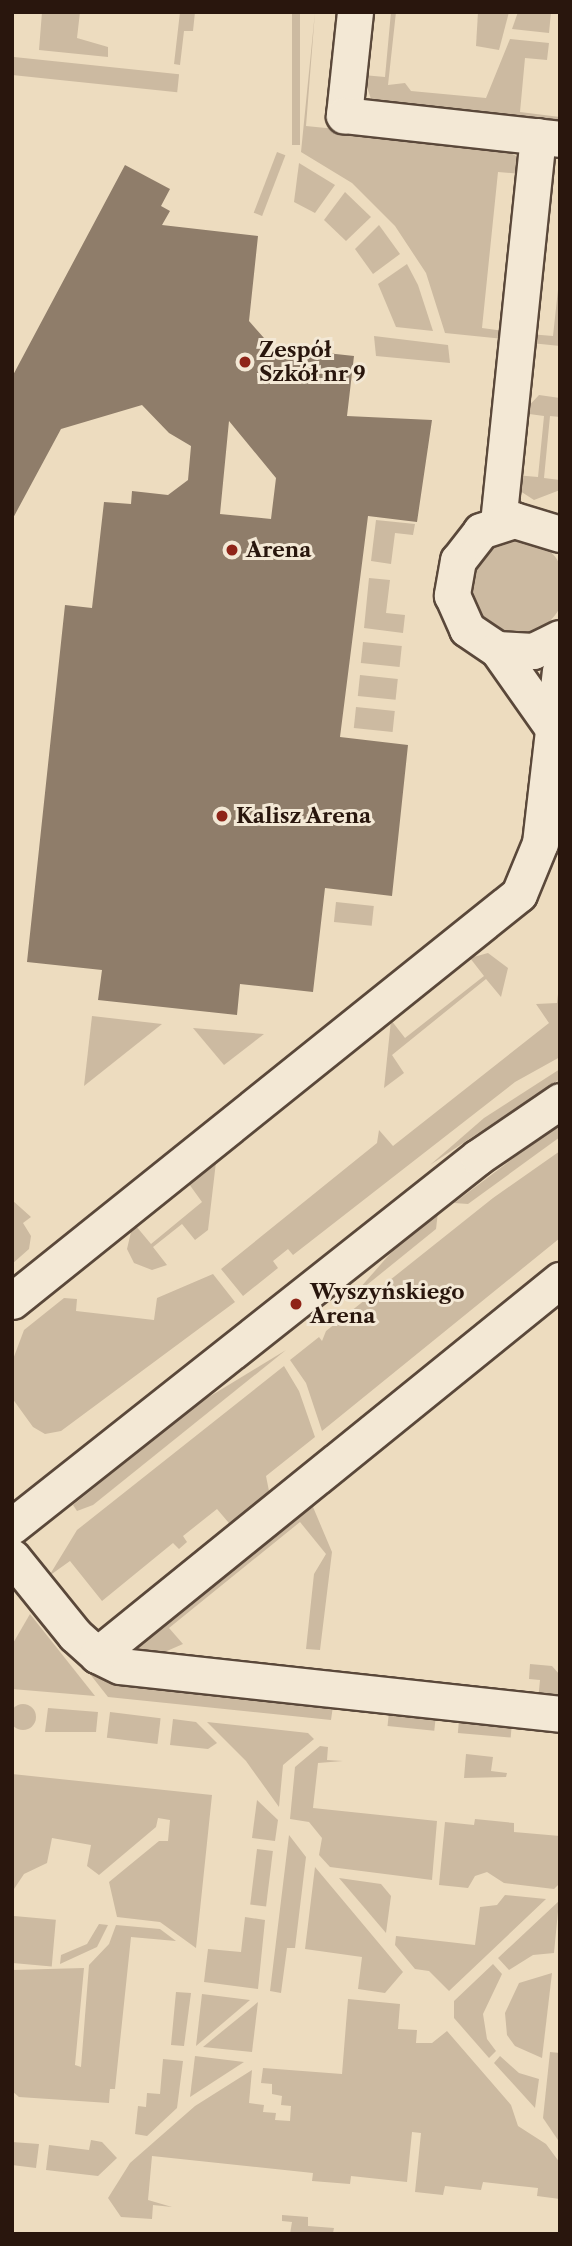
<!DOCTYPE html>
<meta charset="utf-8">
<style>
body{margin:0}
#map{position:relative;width:572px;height:2246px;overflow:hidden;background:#eddcbf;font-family:"Libre Caslon Text",serif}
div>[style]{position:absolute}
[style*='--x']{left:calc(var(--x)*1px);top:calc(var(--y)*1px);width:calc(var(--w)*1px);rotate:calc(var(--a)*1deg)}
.green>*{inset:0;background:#ccbaa1;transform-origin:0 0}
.round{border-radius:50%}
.building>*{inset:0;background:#8f7d6a}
.roads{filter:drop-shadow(2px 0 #5a483a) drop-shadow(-2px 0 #5a483a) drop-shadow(0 2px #5a483a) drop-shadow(0 -2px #5a483a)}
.minor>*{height:35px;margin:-17.5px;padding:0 17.5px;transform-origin:17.5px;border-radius:17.5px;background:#f3e8d5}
.dots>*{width:19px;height:19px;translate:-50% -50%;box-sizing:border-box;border:4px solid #f3e8d5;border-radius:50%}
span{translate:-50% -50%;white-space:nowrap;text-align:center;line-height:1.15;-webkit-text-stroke:6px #f3e8d5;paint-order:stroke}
.poi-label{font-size:21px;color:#29160d;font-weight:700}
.left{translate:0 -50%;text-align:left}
.frame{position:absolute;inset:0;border:14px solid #29160d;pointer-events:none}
</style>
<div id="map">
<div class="green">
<i style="clip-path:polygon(42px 12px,80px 12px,77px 38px,108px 47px,108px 57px,39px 50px)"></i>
<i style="clip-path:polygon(180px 12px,195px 12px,193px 31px,184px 31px,180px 65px,174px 64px)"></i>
<i style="left:292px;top:12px;width:8px;height:133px"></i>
<i style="clip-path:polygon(315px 12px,306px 126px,496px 145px,516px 156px,521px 174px,498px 172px,482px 328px,504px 331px,504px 339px,445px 333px,426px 273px,395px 226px,352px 183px,301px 152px)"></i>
<i style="clip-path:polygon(391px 12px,396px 12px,388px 85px,405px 83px,411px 91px,486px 98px,510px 39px,549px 43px,547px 60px,525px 58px,520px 112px,560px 117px,560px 123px,372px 102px,363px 75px,385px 77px)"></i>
<i style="clip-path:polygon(478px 12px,509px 12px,499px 50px,476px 46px)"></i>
<i style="clip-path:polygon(518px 12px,551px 12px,549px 33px,512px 29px)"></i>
<i style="left:14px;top:57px;width:166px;height:18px;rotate:6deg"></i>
<i style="left:277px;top:152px;width:9px;height:65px;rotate:21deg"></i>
<i style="clip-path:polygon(299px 163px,335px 185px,315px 213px,294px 202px)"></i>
<i style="clip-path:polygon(345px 192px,371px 217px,346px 241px,324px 220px)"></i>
<i style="clip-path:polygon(379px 225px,400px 254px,373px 274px,355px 249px)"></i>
<i style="clip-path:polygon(407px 264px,418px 285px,433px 331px,396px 327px,378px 284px)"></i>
<i style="clip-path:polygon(560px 271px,560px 346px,531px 343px,529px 334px,553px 336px)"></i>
<i style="clip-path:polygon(374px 336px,448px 345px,450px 363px,376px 356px)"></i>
<i style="clip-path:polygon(539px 395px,560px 398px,560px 417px,550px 416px,544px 478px,560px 480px,560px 490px,534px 500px,517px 489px,515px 475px,538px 477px,544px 416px,522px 413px)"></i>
<i style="clip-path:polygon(376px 520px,415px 524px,413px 535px,395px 533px,391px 564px,371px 561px)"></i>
<i class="round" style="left:469px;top:538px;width:96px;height:96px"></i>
<i style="clip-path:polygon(369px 578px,390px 580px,386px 613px,405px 615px,403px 633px,364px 628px)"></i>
<i style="left:363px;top:642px;width:39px;height:21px;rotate:6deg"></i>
<i style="left:360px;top:675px;width:38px;height:21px;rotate:6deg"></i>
<i style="left:356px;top:707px;width:39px;height:21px;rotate:6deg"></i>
<i style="left:336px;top:902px;width:38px;height:20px;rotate:6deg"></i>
<i style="clip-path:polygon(488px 953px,508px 968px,501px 997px,486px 979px,392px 1055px,404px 1073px,384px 1088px,391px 1020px,405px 1038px,484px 976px,470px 958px)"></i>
<i style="clip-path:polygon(560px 976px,560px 1057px,515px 1082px,293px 1255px,288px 1249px,273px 1261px,278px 1268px,243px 1296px,221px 1269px,377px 1143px,379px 1130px,393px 1146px,549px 1023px,536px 1004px,557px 1003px)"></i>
<i style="clip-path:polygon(92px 1016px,162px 1024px,84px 1086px)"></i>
<i style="clip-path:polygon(193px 1028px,264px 1034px,224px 1065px)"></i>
<i style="clip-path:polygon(560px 1069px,560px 1079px,430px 1165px,484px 1118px)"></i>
<i style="clip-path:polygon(560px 1123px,560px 1137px,468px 1204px,454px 1203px)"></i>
<i style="clip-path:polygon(560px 1151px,560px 1238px,322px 1431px,306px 1383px,290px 1360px,319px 1337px,322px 1341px,326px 1331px,493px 1198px)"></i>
<i style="clip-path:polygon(216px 1162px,208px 1230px,195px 1240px,182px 1224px,153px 1247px,167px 1265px,152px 1270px,134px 1263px,127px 1249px,131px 1232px,136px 1226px,151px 1244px,202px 1202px,189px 1184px)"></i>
<i style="clip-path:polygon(12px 1200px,31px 1217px,23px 1223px,31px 1236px,29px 1249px,12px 1264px)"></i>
<i style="clip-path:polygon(438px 1212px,436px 1229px,352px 1297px,403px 1239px)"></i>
<i style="clip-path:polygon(213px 1274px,235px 1302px,61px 1431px,45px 1434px,33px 1427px,12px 1398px,12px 1362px,24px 1330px,64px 1298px,77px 1299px,76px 1311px,154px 1320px,157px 1298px)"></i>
<i style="clip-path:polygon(286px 1350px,93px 1505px,77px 1511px,73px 1505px,199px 1403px)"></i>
<i style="clip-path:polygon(284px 1366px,299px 1391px,315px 1437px,266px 1476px,271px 1501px,234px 1529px,217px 1509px,183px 1536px,187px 1542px,179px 1549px,173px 1543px,102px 1601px,70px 1561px,49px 1576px,77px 1530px)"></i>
<i style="clip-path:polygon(304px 1506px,313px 1507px,332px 1552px,320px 1650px,306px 1649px,314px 1574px,326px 1554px,300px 1522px,169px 1628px,183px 1644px,160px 1654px,134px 1652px,144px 1638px)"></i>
<i style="clip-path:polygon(30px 1614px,95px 1696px,12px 1689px,12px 1645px)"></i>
<i style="clip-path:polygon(530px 1664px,552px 1666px,560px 1675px,560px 1703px,538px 1701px,540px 1680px,529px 1679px)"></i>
<i style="clip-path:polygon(86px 1669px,110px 1684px,333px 1706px,331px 1720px,108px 1697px)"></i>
<i class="round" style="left:10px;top:1704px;width:26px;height:26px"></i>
<i style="clip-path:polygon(48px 1708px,98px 1712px,96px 1732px,45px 1732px)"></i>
<i style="left:110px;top:1712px;width:51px;height:26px;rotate:7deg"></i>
<i style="left:389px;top:1712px;width:47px;height:14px;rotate:6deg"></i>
<i style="clip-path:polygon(173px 1719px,196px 1722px,217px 1743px,208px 1749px,170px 1745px)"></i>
<i style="left:459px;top:1720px;width:53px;height:13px;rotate:5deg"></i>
<i style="clip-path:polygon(207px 1722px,308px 1733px,314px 1739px,283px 1765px,279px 1807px,246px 1761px)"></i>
<i style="clip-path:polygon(320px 1746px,328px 1747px,327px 1760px,343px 1761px,318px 1763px,313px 1808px,437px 1821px,432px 1880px,330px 1867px,319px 1855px,322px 1838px,309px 1822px,290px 1819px,295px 1767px)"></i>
<i style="clip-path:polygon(466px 1754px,493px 1757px,491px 1771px,507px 1773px,506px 1777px,464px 1778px)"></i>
<i style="clip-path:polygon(12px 1774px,212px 1795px,196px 1948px,160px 1922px,117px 1917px,109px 1882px,159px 1841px,168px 1841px,170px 1820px,158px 1818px,156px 1827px,99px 1875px,87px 1866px,91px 1845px,52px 1838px,47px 1863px,24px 1874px,12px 1892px)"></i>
<i style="clip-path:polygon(257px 1800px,278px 1820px,275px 1841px,252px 1838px)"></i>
<i style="clip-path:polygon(475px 1819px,514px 1823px,514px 1832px,560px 1836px,560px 1883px,554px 1889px,504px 1883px,487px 1872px,475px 1876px,468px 1888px,439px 1885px,445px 1822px,474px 1825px)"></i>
<i style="clip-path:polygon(289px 1835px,306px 1857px,295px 1948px,287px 1948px,281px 1993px,270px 1991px)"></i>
<i style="left:257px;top:1849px;width:16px;height:56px;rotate:7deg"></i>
<i style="clip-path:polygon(315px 1867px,403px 1972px,385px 1993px,358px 1989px,362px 1957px,305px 1949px)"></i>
<i style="clip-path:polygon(339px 1878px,381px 1884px,391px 1896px,386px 1933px)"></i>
<i style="clip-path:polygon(505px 1895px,546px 1899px,449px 1991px,429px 1971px,415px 1969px,395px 1945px,396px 1936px,475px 1945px,480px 1907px,497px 1905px)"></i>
<i style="clip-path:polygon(559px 1901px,554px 1953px,533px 1955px,509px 1970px,498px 1958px)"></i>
<i style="left:14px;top:1916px;width:42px;height:47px;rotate:5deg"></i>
<i style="clip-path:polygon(245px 1917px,265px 1920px,258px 1989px,204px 1982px,208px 1949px,241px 1952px)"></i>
<i style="clip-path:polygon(99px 1924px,108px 1925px,97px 1947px,60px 1964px,61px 1955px,87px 1944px)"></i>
<i style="clip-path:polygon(116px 1925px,160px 1929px,176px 1941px,131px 1937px,115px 2089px,110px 2089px,109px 2103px,19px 2097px,12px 2091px,12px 1970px,84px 1968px,75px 2065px,81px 2067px,89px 1965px,109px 1944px)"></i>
<i style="clip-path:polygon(493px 1964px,502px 1974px,483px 2014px,487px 2039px,496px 2051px,489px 2058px,454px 2018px,454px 2001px)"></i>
<i style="clip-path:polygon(552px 1973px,542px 2058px,515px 2046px,507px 2035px,505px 2013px,519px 1983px)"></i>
<i style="clip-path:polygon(176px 1992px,191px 1993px,184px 2046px,171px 2045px)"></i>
<i style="clip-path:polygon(202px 1994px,250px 2000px,196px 2046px)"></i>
<i style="clip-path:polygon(348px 1999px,400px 2004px,398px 2029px,417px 2030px,416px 2043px,432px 2043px,447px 2031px,511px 2105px,518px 2126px,546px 2144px,560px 2163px,560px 2199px,537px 2196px,538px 2188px,483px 2182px,481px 2190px,445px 2186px,443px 2195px,415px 2192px,421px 2133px,412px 2132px,407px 2182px,351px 2176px,350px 2184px,312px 2181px,313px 2173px,152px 2156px,148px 2200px,172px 2207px,153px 2205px,152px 2219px,121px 2217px,108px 2198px,130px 2163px,195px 2106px,252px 2070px,249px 2103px,264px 2105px,263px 2112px,276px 2113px,275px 2120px,290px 2121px,291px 2106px,281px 2105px,282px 2096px,272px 2094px,272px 2084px,261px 2083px,263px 2068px,342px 2074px)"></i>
<i style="clip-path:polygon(258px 2002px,252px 2052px,203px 2047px)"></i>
<i style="clip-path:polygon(550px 2052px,560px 2053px,560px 2143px,543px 2118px)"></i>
<i style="clip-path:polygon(195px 2056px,244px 2062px,190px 2097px)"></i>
<i style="clip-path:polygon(500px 2056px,519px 2073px,539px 2079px,535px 2108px,494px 2063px)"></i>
<i style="clip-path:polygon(163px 2059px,183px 2061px,177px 2108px,147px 2136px,135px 2134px,138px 2106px,146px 2107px,147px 2093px,160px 2094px)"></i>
<i style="clip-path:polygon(91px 2140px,102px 2142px,117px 2158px,98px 2176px,46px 2170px,49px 2145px,89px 2150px)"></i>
<i style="clip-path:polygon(12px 2142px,39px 2144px,36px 2168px,12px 2165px)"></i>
<i style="clip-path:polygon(282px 2215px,308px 2217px,308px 2226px,334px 2228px,333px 2233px,290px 2234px,292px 2222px,282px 2221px)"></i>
</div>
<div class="building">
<i style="clip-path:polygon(evenodd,125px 165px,170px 189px,161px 206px,170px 211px,162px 225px,258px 236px,249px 321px,272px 347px,354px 356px,347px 416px,432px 420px,417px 522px,368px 516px,340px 737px,408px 745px,392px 896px,325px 888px,313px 992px,240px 984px,237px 1015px,98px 1000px,102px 970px,27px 962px,65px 605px,92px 608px,104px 502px,131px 504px,132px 491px,168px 495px,188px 480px,191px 446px,169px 433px,142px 405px,61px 429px,12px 520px,12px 377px,125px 165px,229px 421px,276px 478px,271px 519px,220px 514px,229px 421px)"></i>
</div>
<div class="roads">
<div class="minor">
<i style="--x:355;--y:12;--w:104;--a:96.1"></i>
<i style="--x:344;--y:115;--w:217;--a:6.3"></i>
<i style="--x:498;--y:523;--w:389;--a:-84.1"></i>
<i style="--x:560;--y:534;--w:48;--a:-163.1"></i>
<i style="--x:514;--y:520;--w:35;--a:162"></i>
<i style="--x:481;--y:531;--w:37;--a:128"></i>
<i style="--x:458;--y:560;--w:36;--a:100"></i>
<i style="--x:452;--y:595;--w:37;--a:66"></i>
<i style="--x:467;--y:629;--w:36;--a:34"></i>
<i style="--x:497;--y:649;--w:36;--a:3"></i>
<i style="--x:533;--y:651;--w:30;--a:-26"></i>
<i style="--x:497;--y:649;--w:95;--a:54.8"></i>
<i style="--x:12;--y:1301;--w:650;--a:-38.76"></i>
<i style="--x:519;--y:894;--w:55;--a:-67.6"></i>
<i style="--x:540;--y:843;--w:174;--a:-83.4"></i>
<i style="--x:12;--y:1526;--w:594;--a:-38.37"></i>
<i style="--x:478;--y:1157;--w:99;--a:-34.3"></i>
<i style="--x:12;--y:1557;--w:100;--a:51.1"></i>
<i style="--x:75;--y:1635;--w:30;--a:42"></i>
<i style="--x:97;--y:1655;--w:25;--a:26"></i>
<i style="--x:120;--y:1666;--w:443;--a:6.2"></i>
<i style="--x:97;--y:1655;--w:596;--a:-39.01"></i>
</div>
</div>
<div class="dots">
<i style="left:245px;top:362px;background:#8f2418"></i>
<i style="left:232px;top:550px;background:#8f2418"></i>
<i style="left:222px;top:816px;background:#8f2418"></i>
<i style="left:296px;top:1304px;background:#8f2418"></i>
</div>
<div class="poi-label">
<span class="left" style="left:259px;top:362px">Zespół<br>Szkół nr 9</span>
<span class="left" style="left:246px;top:550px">Arena</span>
<span class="left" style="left:236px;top:816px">Kalisz Arena</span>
<span class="left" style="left:310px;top:1304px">Wyszyńskiego<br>Arena</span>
</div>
<div class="frame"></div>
</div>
